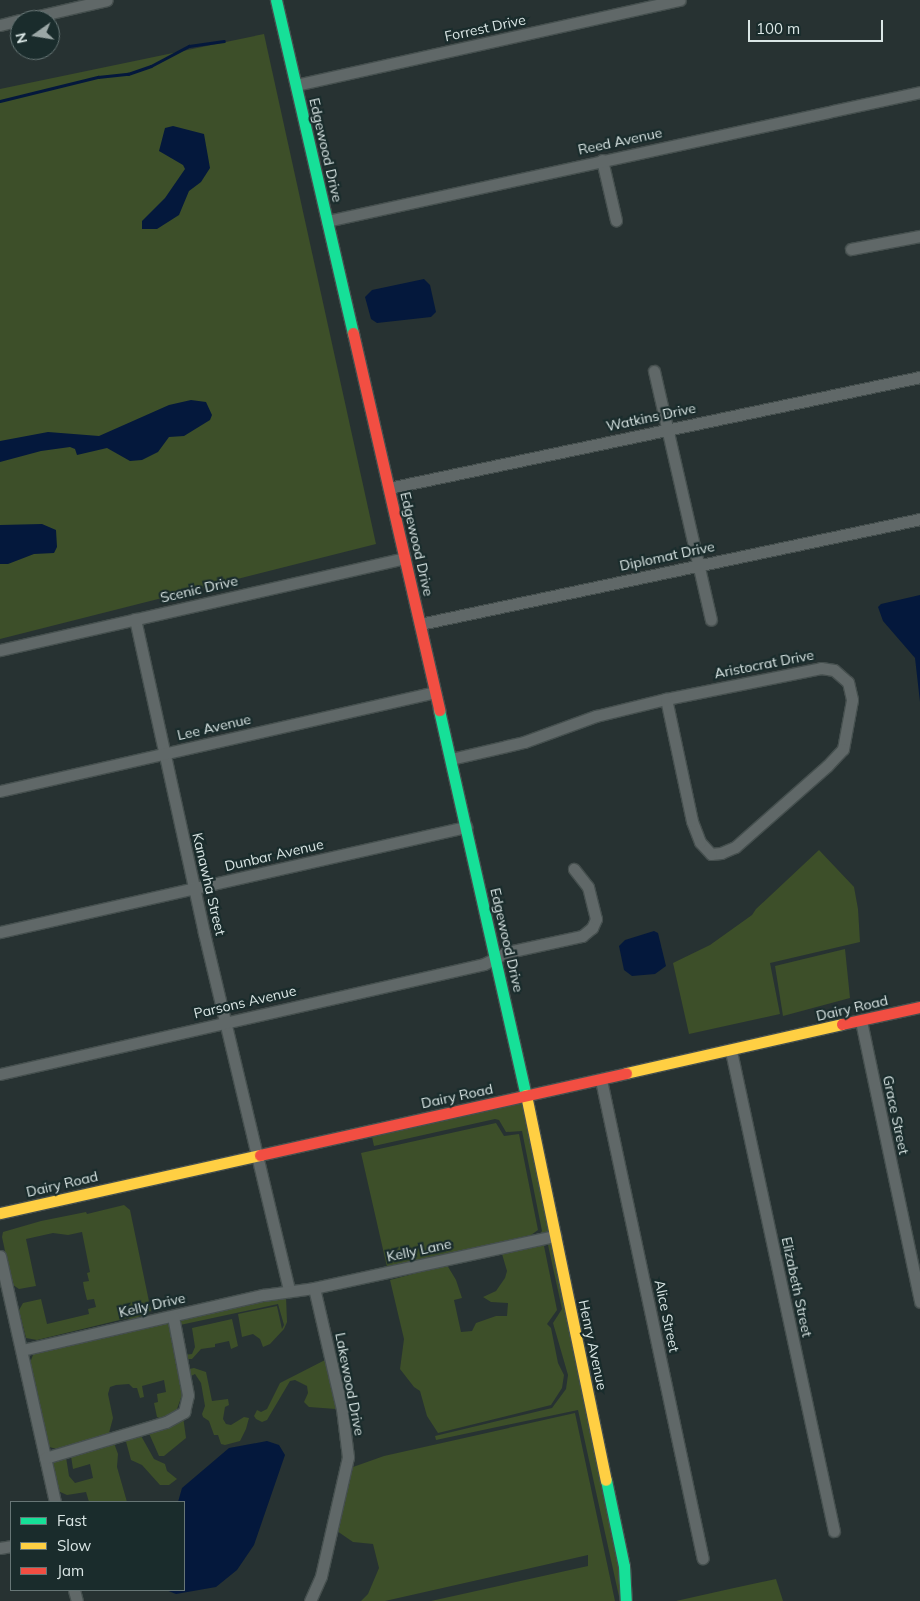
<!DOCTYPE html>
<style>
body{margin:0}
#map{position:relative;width:920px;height:1601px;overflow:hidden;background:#273232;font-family:Mulish,sans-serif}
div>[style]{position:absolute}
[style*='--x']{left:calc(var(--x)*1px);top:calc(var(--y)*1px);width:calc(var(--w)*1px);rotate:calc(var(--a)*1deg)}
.green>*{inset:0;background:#3d4f29}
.water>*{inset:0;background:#04183c}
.stream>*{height:2.5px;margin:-1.25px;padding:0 1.25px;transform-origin:1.25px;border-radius:1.25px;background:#04183c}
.roads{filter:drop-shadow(1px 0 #454f4e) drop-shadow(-1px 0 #454f4e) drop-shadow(0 1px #454f4e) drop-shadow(0 -1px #454f4e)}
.street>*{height:11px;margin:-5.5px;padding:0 5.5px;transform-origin:5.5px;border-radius:5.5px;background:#606868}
.fast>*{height:11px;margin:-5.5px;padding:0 5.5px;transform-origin:5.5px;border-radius:5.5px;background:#16e098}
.slow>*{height:11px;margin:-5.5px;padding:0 5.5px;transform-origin:5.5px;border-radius:5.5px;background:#ffcf43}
.jam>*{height:11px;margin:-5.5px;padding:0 5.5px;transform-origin:5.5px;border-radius:5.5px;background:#f24e42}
span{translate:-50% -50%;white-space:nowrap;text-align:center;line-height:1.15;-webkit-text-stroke:4.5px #1a2c2c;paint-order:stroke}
.street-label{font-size:14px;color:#dae6e5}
.legend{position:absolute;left:10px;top:1501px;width:175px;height:90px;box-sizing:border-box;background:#1a2c2c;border:1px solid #677676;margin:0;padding:6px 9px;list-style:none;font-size:15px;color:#dae6e5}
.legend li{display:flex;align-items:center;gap:10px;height:25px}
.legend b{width:25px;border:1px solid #677676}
.north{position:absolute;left:10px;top:10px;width:50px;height:50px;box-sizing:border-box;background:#1a2c2c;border:1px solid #677676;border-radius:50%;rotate:257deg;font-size:14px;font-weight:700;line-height:20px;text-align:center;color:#dae6e5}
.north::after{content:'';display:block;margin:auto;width:18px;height:22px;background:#9ba7a6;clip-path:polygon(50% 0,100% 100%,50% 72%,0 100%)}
.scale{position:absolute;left:748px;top:20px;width:135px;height:22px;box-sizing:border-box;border:2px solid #dae6e5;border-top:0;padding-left:6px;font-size:15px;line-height:18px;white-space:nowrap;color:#dae6e5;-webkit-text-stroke:4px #1a2c2c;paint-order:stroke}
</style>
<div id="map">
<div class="green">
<i style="clip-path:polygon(264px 34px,376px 544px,0 639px,0 89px)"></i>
<i style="clip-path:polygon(819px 850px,854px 887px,858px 909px,860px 942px,770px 963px,780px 1014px,689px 1034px,673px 963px,710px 945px,752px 915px,756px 909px)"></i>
<i style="clip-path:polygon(845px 949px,850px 998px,783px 1016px,775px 966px)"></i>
<i style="clip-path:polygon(522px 1102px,619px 1567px,620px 1601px,578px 1410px,436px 1440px,435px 1436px,552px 1408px,566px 1389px,568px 1375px,553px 1323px,562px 1309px,548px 1245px,540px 1234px,542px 1231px,522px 1131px,506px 1132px,499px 1120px,495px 1119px,374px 1146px,372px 1137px)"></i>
<i style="clip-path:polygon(496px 1123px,504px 1136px,519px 1134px,538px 1230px,531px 1235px,387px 1267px,361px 1153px)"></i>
<i style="clip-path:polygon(124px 1205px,130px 1210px,151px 1311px,132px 1320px,128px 1318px,37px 1340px,26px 1338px,19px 1310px,23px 1303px,41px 1299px,47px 1324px,89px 1314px,88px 1309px,96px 1307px,94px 1299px,87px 1300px,84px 1288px,83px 1282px,89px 1281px,87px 1273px,90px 1272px,82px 1232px,68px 1235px,53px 1233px,26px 1239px,36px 1286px,19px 1289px,13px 1285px,11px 1279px,2px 1237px,3px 1232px,41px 1221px,86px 1212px,87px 1214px)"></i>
<i style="clip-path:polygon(539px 1245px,544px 1246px,557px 1310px,547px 1324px,551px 1328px,558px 1363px,564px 1375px,562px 1388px,551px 1405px,438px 1433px,427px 1416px,420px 1391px,414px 1387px,400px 1369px,404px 1339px,390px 1280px,447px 1265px,456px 1280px,462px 1298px,454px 1300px,461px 1332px,472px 1331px,476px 1323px,496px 1316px,507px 1316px,508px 1303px,491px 1302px,483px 1297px,496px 1291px,505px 1278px,507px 1271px,502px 1254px)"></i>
<i style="clip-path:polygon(286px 1296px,287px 1322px,284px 1329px,270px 1344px,263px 1347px,260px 1339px,253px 1334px,242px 1337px,238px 1314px,277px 1306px,282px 1329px,284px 1325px,278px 1304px,180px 1325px,179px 1321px,181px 1317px)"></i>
<i style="clip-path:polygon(232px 1319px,238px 1346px,231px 1349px,229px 1341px,215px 1344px,215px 1347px,201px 1349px,192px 1359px,185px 1359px,184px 1355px,192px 1354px,195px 1347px,192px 1328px)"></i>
<i style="clip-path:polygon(168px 1321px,182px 1395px,177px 1409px,166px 1416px,159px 1418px,157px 1417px,154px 1403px,158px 1402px,157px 1394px,166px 1392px,164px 1380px,142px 1386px,144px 1397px,140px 1398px,137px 1388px,133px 1388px,129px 1384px,116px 1385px,110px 1387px,108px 1394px,113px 1418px,109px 1433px,57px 1449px,49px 1447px,30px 1363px,34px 1352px)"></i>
<i style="clip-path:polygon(327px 1359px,336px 1409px,309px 1407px,304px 1402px,308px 1393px,307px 1386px,295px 1380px,290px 1381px,267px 1420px,262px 1422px,256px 1419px,254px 1416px,257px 1410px,261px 1412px,267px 1409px,280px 1383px)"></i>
<i style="clip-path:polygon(194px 1368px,206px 1372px,212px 1401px,228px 1399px,229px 1405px,225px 1407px,223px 1419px,226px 1424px,231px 1425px,244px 1417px,249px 1418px,246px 1429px,240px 1441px,225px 1445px,221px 1444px,218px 1435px,214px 1435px,209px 1421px,203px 1417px,202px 1414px,205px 1406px,201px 1383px,195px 1374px,189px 1377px,188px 1371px,189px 1369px)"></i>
<i style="clip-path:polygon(575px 1413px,615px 1601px,431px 1601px,588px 1566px,588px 1555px,385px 1601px,361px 1601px,368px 1594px,379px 1568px,373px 1544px,353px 1542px,337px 1531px,341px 1508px,353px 1467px,384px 1456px)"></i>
<i style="clip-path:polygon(183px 1416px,186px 1438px,164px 1456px,159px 1456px,148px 1431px)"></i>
<i style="clip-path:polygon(140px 1434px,154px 1459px,165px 1464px,167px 1471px,177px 1479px,169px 1485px,160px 1485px,142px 1465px,131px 1460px,125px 1438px)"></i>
<i style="clip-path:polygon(114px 1443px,118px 1454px,117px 1467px,127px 1502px,89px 1502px,86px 1492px,67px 1495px,58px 1491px,53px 1465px,56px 1460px,66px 1457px,69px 1476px,75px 1483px,93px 1478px,90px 1464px,73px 1469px,71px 1456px)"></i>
<i style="clip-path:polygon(776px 1579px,783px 1601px,676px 1601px,734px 1588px)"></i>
</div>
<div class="water">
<i style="clip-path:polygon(173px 126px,204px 134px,210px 168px,201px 182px,189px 191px,179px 215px,157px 229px,142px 229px,142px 221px,165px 198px,185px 169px,183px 165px,159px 151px,165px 128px)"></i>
<i style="clip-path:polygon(424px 279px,430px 285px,436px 312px,431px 317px,377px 323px,371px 319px,365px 297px,372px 290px)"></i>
<i style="clip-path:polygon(191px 400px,206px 402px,212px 415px,210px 420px,184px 436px,169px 437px,158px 452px,142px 460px,130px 461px,107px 448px,77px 455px,75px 449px,70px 447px,41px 451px,0 462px,0 441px,48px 432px,99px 436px,169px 405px)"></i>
<i style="clip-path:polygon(42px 524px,56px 530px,57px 547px,54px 553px,34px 554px,8px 564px,0 564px,0 525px)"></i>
<i style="clip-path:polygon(920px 595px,920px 702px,915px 658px,883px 621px,878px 607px,881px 604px)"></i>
<i style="clip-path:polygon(654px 931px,658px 933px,666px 966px,655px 974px,632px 976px,624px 970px,619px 946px,625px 940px)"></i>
<i style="clip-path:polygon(267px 1441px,279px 1445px,285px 1455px,254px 1545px,237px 1570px,216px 1587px,176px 1594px,166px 1590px,184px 1590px,184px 1502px,178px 1502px,182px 1488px,229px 1448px)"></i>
</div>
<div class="stream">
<i style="--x:0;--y:101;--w:101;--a:-13.8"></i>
<i style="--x:98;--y:77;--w:30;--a:-6"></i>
<i style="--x:128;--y:74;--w:24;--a:-19"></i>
<i style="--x:151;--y:66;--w:43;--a:-27.8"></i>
<i style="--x:189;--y:46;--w:35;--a:-8"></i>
</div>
<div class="roads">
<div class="street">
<i style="--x:21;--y:20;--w:88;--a:-13.1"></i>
<i style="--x:0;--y:25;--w:21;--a:-14"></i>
<i style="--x:296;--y:85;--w:393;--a:-12.5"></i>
<i style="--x:602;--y:160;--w:62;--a:76.9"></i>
<i style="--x:327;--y:221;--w:607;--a:-12.27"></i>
<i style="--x:851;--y:249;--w:70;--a:-10.7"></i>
<i style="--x:654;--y:371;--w:255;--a:77.1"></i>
<i style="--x:389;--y:488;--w:542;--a:-11.81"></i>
<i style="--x:135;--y:619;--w:321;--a:77.6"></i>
<i style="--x:204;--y:933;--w:368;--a:76.6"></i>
<i style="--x:420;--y:624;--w:511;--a:-11.86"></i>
<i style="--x:0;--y:650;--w:415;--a:-12.8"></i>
<i style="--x:451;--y:759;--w:75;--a:-13.1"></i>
<i style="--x:524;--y:742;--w:77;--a:-19.9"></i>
<i style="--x:596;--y:716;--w:72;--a:-13.7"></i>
<i style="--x:666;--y:699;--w:158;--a:-11.3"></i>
<i style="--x:821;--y:668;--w:13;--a:9"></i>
<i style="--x:834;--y:670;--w:18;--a:41"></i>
<i style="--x:848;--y:682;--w:18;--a:77"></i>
<i style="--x:852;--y:700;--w:50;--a:100.4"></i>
<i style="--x:843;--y:749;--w:23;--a:133"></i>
<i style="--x:827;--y:766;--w:123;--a:138.6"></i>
<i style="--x:735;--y:847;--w:15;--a:157"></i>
<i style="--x:721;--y:853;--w:10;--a:174"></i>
<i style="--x:711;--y:854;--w:16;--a:-133"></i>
<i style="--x:700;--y:842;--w:22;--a:-111"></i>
<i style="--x:692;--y:821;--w:125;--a:-102"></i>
<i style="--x:0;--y:791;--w:446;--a:-12.8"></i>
<i style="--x:0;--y:932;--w:478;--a:-12.7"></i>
<i style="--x:861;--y:1021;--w:287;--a:78.1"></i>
<i style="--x:731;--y:1051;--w:491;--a:77.9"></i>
<i style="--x:0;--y:1074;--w:496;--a:-12.8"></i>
<i style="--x:484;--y:964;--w:27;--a:-27"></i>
<i style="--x:508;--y:952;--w:76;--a:-12.2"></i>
<i style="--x:582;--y:936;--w:13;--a:-39"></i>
<i style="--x:592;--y:928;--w:10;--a:-66"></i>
<i style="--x:596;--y:919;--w:33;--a:-104"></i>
<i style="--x:588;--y:887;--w:23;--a:-128"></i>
<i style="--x:601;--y:1080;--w:489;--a:78"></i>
<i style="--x:0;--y:1256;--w:252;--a:77.4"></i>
<i style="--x:22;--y:1350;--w:247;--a:-12.9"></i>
<i style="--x:263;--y:1295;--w:51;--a:-7.8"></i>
<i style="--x:314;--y:1288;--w:247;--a:-12.2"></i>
<i style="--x:45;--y:1458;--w:126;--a:-16.6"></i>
<i style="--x:166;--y:1422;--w:21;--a:-29"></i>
<i style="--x:184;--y:1412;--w:17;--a:-77"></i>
<i style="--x:188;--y:1395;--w:80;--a:-100.8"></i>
<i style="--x:0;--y:1548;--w:11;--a:-10"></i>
<i style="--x:74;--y:1590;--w:11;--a:75"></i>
<i style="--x:310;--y:1601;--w:27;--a:-66"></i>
<i style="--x:321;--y:1576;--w:122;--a:-77.2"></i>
<i style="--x:348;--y:1457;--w:48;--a:-97.1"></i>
<i style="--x:342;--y:1409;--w:124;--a:-103"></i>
</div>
<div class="fast">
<i style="--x:276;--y:0;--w:342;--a:77"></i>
<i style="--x:439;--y:710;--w:395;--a:77.3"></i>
<i style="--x:606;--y:1480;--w:88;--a:78.2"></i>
<i style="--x:624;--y:1566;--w:35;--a:87"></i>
</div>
<div class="slow">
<i style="--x:626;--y:1073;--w:221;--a:-12.8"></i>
<i style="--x:526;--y:1095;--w:393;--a:78.3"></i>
<i style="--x:0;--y:1213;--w:266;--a:-12.6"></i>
</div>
<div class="jam">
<i style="--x:353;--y:333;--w:387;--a:77.1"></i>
<i style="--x:842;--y:1024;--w:80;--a:-12.3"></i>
<i style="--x:260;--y:1155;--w:375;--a:-12.6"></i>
</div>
</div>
<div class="street-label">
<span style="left:485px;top:28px;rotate:-12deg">Forrest Drive</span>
<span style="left:620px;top:141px;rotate:-12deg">Reed Avenue</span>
<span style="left:326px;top:150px;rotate:77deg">Edgewood Drive</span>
<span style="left:651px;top:417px;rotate:-12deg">Watkins Drive</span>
<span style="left:417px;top:544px;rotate:77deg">Edgewood Drive</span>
<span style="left:667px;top:556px;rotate:-12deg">Diplomat Drive</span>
<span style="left:199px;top:589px;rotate:-13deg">Scenic Drive</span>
<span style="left:764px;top:664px;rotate:-11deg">Aristocrat Drive</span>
<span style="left:214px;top:727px;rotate:-13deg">Lee Avenue</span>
<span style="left:274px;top:855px;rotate:-13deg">Dunbar Avenue</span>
<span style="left:209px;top:884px;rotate:77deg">Kanawha Street</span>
<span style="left:507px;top:940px;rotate:77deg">Edgewood Drive</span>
<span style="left:245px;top:1002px;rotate:-13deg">Parsons Avenue</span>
<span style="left:852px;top:1008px;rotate:-13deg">Dairy Road</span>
<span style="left:457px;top:1096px;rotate:-12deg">Dairy Road</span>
<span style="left:896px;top:1115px;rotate:78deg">Grace Street</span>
<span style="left:62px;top:1184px;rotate:-13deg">Dairy Road</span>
<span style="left:419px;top:1250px;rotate:-12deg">Kelly Lane</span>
<span style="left:797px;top:1287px;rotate:78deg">Elizabeth Street</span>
<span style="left:152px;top:1305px;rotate:-13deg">Kelly Drive</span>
<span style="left:667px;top:1316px;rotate:78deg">Alice Street</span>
<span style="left:593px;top:1345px;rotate:78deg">Henry Avenue</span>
<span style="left:350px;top:1384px;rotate:79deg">Lakewood Drive</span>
</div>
<ul class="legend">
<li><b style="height:6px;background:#16e098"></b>Fast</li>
<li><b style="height:6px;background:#ffcf43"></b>Slow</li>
<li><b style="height:6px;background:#f24e42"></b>Jam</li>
</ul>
<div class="north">N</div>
<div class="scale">100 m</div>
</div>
